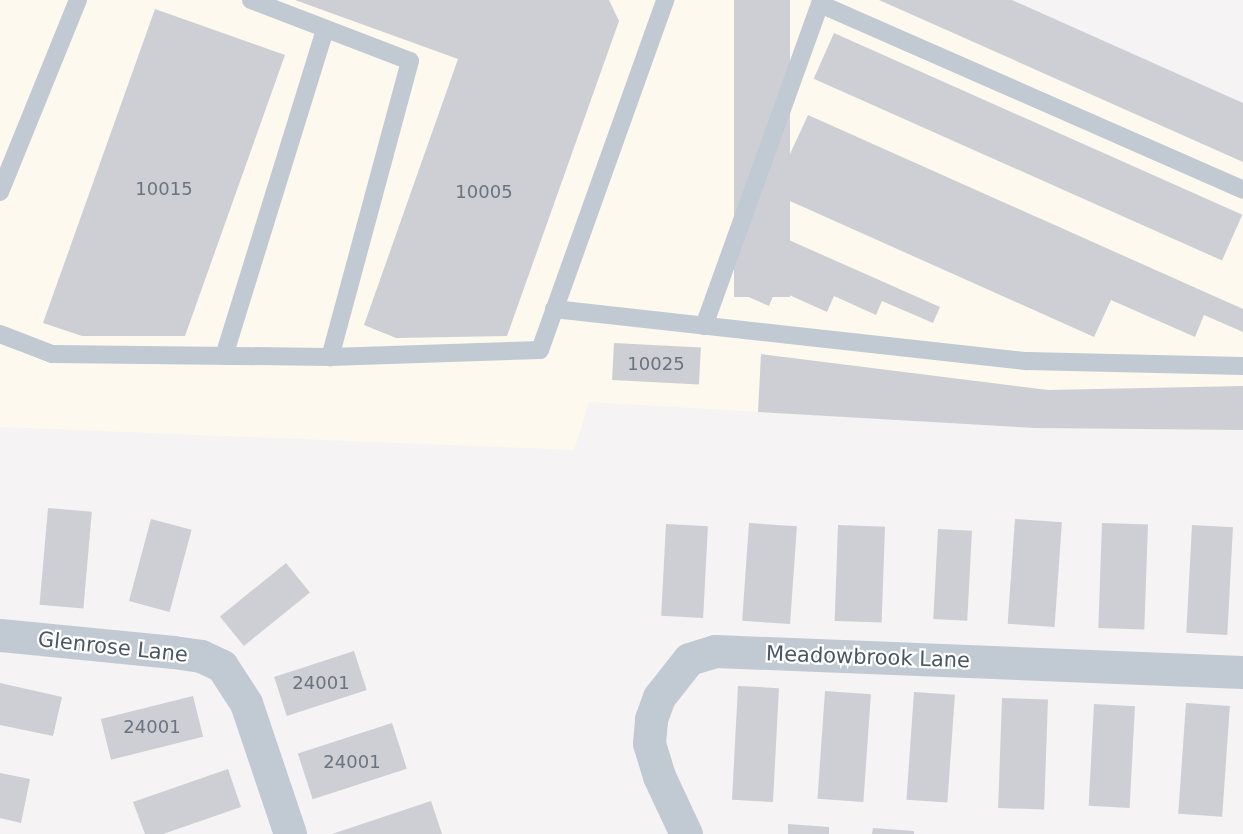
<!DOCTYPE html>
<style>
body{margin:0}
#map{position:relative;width:1243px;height:834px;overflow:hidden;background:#f5f3f3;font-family:"DejaVu Sans",sans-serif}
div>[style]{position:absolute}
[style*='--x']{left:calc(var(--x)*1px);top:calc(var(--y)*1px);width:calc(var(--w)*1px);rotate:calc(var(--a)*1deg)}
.commercial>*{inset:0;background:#fdf9ef}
.building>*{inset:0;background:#cdcfd5;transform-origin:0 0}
.lane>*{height:18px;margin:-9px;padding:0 9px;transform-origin:9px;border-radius:9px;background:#c1cad2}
.street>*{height:33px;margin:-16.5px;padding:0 16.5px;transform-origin:16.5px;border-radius:16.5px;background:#c1cad2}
span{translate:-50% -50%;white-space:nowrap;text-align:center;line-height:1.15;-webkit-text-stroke:4.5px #fff;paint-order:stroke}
.number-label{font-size:18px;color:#6b747e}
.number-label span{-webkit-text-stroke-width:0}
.street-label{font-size:21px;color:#4a5661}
</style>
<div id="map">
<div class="commercial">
<i style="clip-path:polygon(0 0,1012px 0,1243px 103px,1243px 430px,1035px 428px,589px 402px,574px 450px,0 427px)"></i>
</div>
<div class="building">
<i style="clip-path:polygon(295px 0,609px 0,619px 21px,507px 336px,396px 338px,364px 325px,458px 59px)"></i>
<i style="left:734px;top:0;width:56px;height:297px"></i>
<i style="clip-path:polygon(879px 0,1012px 0,1243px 103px,1243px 162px)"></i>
<i style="clip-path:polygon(155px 9px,285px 55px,185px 336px,82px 336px,43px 323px)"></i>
<i style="left:834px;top:33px;width:447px;height:50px;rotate:24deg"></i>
<i style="clip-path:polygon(808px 115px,1243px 309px,1243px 332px,1204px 315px,1195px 337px,1111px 300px,1094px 337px,772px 193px)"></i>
<i style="clip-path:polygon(764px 229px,940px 307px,933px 323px,882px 301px,876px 315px,834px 296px,827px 312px,776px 289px,769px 306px,737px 292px)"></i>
<i style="left:614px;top:343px;width:87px;height:37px;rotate:3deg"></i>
<i style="clip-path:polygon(761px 354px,1048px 390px,1243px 386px,1243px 430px,1035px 428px,758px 412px)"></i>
<i style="left:48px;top:508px;width:44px;height:97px;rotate:5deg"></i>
<i style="left:151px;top:519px;width:42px;height:85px;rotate:15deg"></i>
<i style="left:1015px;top:519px;width:47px;height:105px;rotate:4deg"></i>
<i style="left:749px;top:523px;width:48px;height:98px;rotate:4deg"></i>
<i style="left:1102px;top:523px;width:46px;height:105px;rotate:2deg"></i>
<i style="left:666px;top:524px;width:42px;height:92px;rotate:3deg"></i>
<i style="left:838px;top:525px;width:47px;height:96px;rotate:2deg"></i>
<i style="left:1192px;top:525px;width:41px;height:108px;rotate:3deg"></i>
<i style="left:938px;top:529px;width:34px;height:90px;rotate:3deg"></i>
<i style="left:286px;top:563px;width:38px;height:85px;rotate:51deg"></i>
<i style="left:354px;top:651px;width:41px;height:84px;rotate:72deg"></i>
<i style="clip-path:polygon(0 683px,62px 697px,53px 736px,0 725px)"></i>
<i style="left:738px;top:686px;width:41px;height:114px;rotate:3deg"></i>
<i style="left:825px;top:691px;width:46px;height:108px;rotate:4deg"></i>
<i style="left:914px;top:692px;width:41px;height:108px;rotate:4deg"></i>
<i style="left:193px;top:696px;width:42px;height:95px;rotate:76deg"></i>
<i style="left:1002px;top:698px;width:46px;height:110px;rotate:2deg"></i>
<i style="left:1186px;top:703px;width:44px;height:111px;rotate:4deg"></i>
<i style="left:1094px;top:704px;width:41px;height:102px;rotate:3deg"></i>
<i style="left:392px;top:723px;width:48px;height:99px;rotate:72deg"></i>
<i style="clip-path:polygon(228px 769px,241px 807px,163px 834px,145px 834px,133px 802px)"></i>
<i style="clip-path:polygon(0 773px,30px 779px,21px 823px,0 818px)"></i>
<i style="clip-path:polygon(431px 801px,442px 834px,332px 834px)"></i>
<i style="clip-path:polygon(788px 824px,829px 827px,829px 834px,788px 834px)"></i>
<i style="clip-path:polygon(873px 828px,914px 831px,914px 834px,872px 834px)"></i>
</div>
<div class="lane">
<i style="--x:251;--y:0;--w:170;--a:21"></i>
<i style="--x:410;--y:61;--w:307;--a:105.1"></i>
<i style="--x:0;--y:192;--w:207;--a:-67.9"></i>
<i style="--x:554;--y:309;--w:476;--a:6.3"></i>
<i style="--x:1027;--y:361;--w:216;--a:1.3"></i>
<i style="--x:704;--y:326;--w:342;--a:-70.2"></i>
<i style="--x:820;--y:4;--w:462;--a:23.7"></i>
<i style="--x:0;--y:334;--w:56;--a:21"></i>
<i style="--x:52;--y:354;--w:278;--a:0.6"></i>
<i style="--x:330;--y:357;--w:210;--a:-1.9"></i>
<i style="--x:540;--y:350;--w:372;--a:-70.3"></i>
<i style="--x:224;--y:356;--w:342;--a:-72.8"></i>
</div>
<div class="street">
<i style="--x:0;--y:635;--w:174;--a:5.6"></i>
<i style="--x:173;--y:652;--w:28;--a:8"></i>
<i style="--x:201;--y:656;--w:23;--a:25"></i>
<i style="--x:222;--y:666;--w:44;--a:57"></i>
<i style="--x:246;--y:703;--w:138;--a:71.4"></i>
<i style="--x:686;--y:834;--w:64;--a:-115"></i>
<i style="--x:659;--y:776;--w:34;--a:-107"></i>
<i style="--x:649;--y:743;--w:24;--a:-85"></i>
<i style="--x:651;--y:719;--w:23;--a:-70"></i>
<i style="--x:659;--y:697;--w:48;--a:-51.7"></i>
<i style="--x:689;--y:659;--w:27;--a:-17"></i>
<i style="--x:715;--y:651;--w:528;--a:2.28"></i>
</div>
<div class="number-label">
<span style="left:164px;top:189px">10015</span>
<span style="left:484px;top:192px">10005</span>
<span style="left:656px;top:364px">10025</span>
<span style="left:321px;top:683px">24001</span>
<span style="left:152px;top:727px">24001</span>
<span style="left:352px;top:762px">24001</span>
</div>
<div class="street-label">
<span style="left:113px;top:647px;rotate:6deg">Glenrose Lane</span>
<span style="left:868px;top:657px;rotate:2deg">Meadowbrook Lane</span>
</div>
</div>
